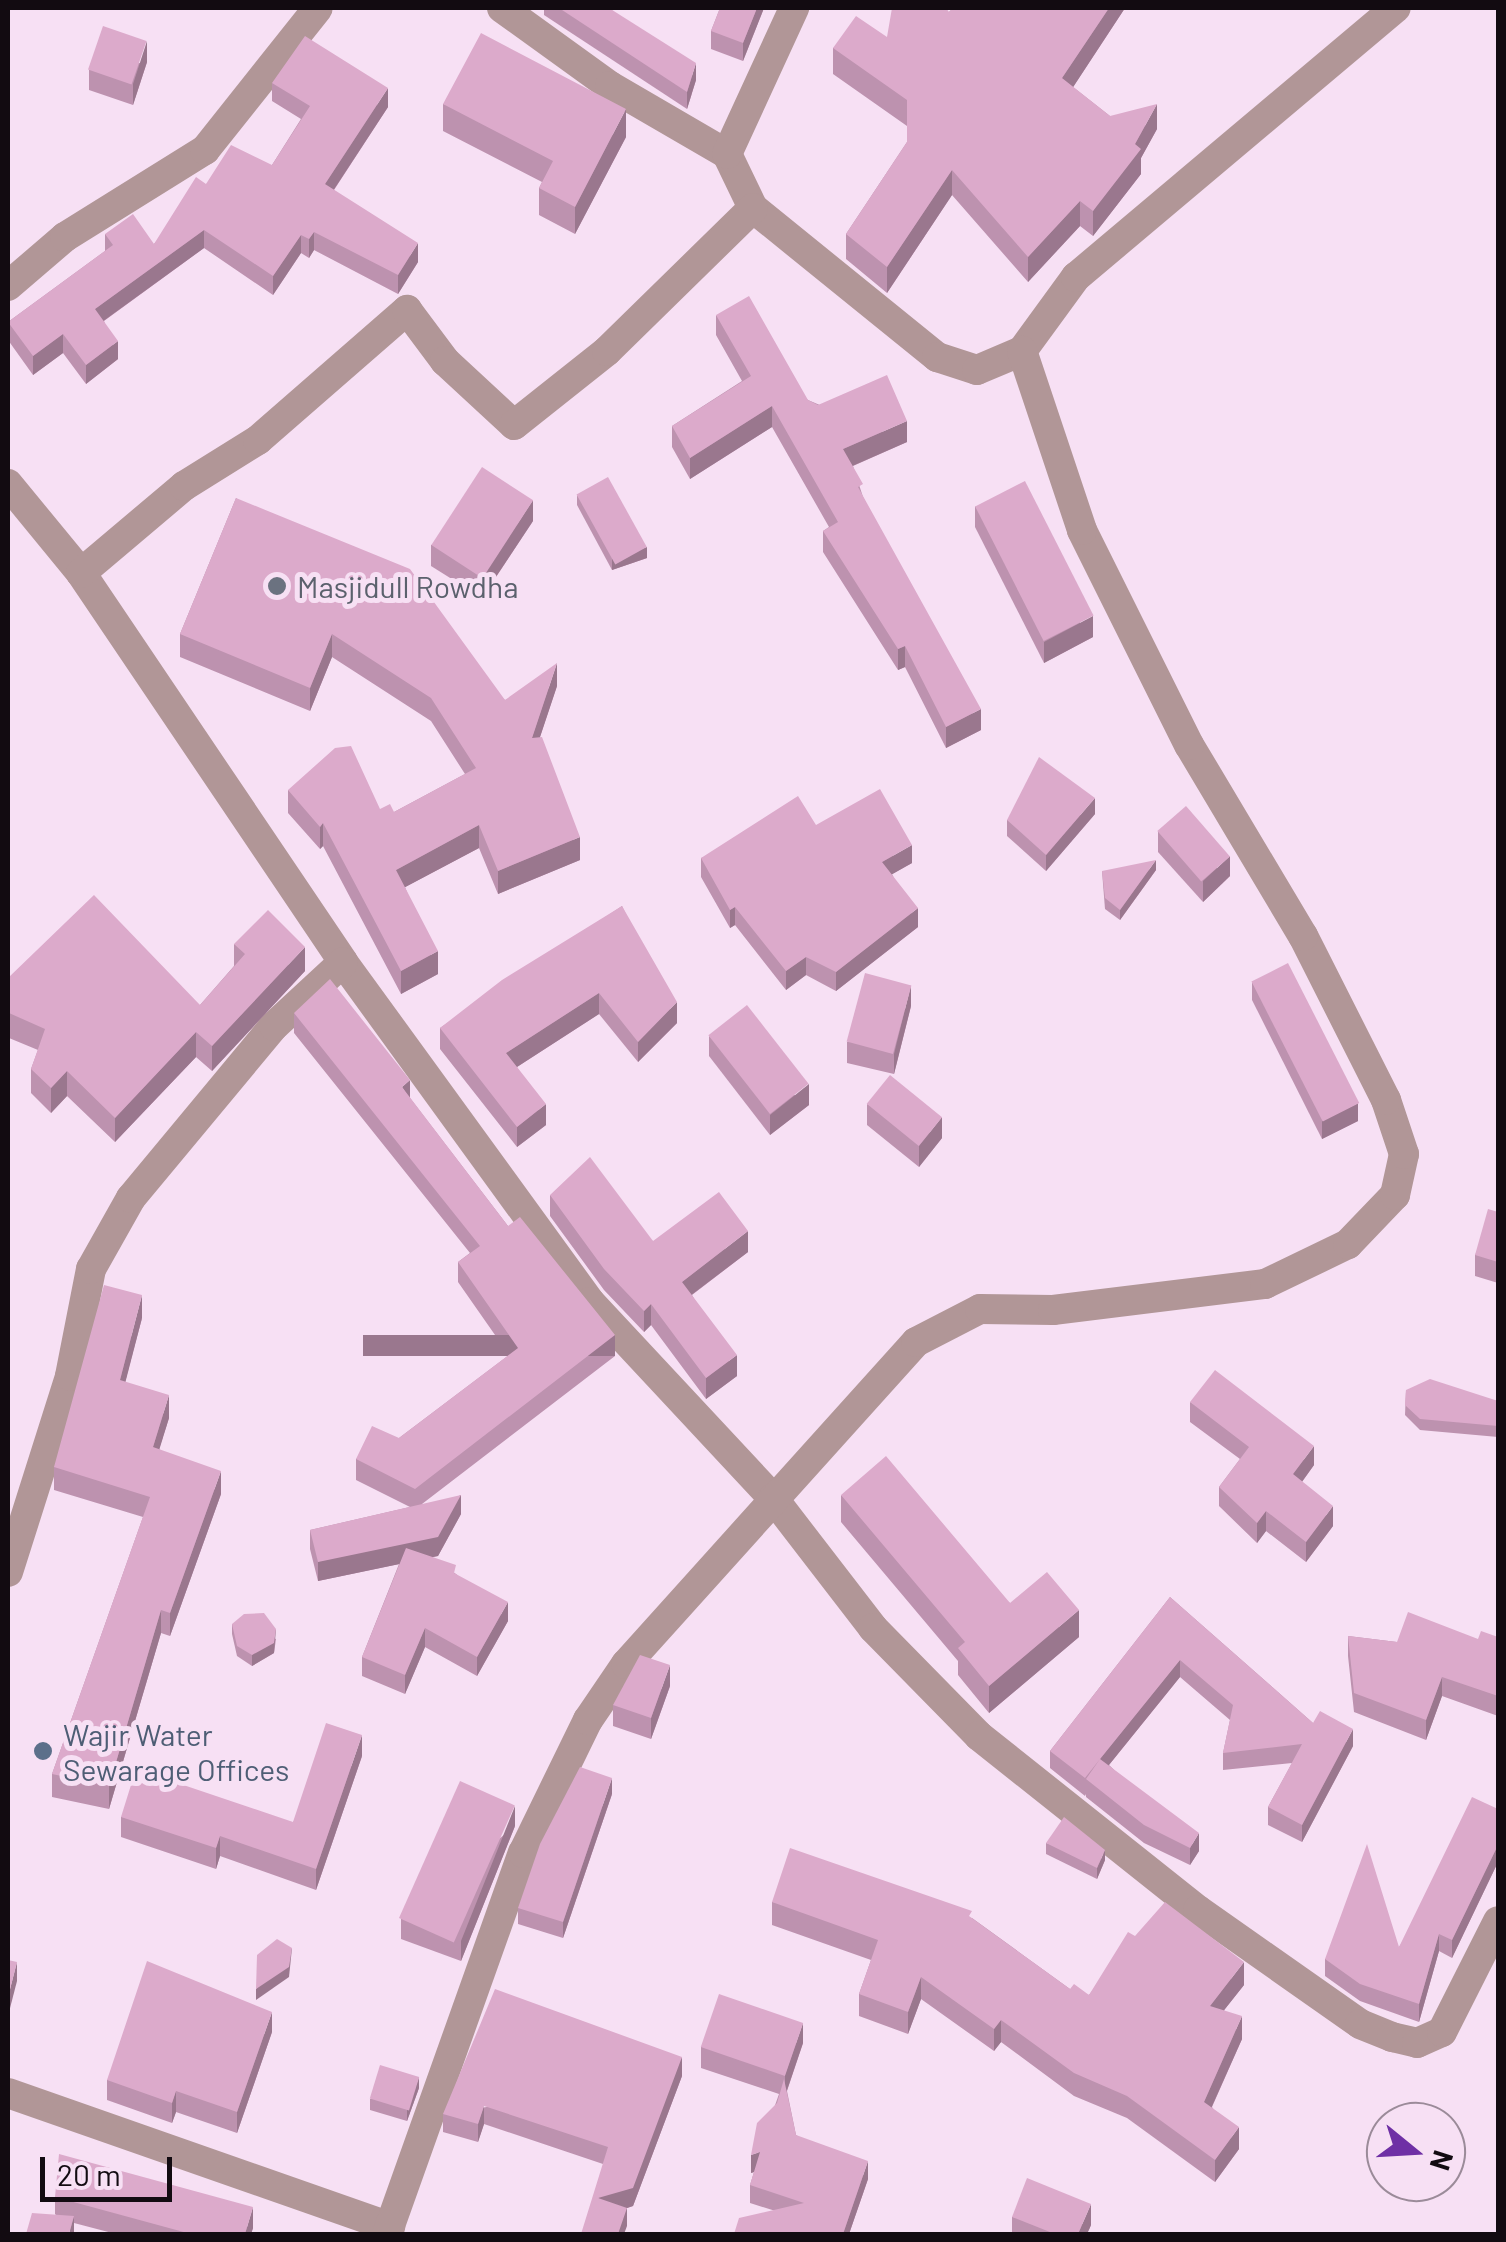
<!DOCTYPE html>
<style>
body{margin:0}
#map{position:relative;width:1506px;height:2242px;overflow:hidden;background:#f7e0f4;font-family:Barlow,sans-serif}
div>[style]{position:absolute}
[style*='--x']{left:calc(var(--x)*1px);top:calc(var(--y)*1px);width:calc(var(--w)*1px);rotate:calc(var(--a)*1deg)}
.street>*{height:30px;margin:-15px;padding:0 15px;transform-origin:15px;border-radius:15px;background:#b19697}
.wall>*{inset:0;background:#bd92af}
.shaded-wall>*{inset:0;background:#9a778e;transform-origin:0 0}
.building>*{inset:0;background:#dcaacb;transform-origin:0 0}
.dots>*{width:28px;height:28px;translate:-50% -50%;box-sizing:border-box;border:5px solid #f7e0f4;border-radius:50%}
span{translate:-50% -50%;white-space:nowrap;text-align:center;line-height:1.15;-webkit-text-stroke:10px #f7e0f4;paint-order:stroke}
.worship-label{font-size:30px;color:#5b616d}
.left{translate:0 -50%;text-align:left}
.service-label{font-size:30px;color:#4e5e75}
.frame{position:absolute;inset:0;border:10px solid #120b11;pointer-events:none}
.north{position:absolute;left:1366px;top:2102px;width:100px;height:100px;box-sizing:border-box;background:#f7e0f4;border:2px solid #9b8b99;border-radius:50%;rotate:108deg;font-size:28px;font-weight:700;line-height:40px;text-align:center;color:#120b11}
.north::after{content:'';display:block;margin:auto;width:35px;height:45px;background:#6f30a5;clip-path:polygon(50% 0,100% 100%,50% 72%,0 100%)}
.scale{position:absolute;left:40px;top:2157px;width:132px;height:45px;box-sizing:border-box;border:5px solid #120b11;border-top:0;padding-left:12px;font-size:30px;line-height:35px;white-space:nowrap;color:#120b11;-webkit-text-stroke:8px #f7e0f4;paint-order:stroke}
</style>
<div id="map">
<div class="street">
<i style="--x:502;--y:8;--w:133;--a:35.8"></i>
<i style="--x:610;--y:86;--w:135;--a:30.2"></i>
<i style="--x:727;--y:154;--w:60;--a:64.3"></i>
<i style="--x:753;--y:208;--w:237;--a:39"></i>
<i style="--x:937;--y:357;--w:42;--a:18"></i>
<i style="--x:977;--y:370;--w:49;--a:-22.9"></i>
<i style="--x:1022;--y:351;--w:92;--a:-53.9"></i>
<i style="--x:1076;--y:277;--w:418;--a:-40.1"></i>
<i style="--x:727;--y:154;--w:161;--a:-65.3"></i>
<i style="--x:8;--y:286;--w:75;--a:-40.7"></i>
<i style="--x:65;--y:237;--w:165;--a:-31.9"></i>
<i style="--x:205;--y:150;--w:181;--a:-51.5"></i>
<i style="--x:8;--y:484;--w:115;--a:50.6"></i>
<i style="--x:81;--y:573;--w:469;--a:56"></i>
<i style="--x:343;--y:962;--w:420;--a:54"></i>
<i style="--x:590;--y:1302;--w:268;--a:47"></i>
<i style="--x:773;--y:1498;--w:164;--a:52.4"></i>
<i style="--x:873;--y:1628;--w:151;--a:45.5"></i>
<i style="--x:979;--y:1736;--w:280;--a:38.5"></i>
<i style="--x:1198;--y:1910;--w:198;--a:35.1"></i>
<i style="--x:1360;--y:2024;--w:35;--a:22"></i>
<i style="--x:1392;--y:2037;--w:26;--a:13"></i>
<i style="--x:1417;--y:2043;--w:27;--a:-24"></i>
<i style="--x:1442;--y:2032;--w:124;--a:-63.2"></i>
<i style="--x:81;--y:573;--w:135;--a:-40.2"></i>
<i style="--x:184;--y:486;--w:87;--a:-31.9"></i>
<i style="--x:258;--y:440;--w:198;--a:-41.1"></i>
<i style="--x:407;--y:310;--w:64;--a:53.3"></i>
<i style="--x:445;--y:361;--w:94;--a:42.8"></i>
<i style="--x:514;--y:425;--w:119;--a:-38.5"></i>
<i style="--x:607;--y:351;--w:204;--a:-44.4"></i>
<i style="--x:8;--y:1572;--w:206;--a:-72.4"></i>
<i style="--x:70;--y:1376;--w:109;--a:-78.9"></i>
<i style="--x:91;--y:1269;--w:81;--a:-60.6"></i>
<i style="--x:131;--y:1198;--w:224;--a:-50.3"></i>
<i style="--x:274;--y:1026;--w:94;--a:-42.8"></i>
<i style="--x:8;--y:2093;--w:405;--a:19.3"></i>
<i style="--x:387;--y:2234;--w:405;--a:-70.4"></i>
<i style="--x:523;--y:1853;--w:148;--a:-64"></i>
<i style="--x:588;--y:1720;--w:68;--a:-55.8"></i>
<i style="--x:626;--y:1664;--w:433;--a:-48"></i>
<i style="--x:916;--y:1342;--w:72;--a:-27.3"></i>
<i style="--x:980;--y:1309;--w:73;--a:0.8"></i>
<i style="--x:1053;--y:1310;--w:214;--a:-7"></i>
<i style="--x:1265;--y:1284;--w:92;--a:-25.7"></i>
<i style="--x:1348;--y:1244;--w:68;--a:-46.2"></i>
<i style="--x:1395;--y:1195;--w:42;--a:-77.6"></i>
<i style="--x:1404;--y:1154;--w:57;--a:-108.4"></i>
<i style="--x:1386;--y:1100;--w:184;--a:-116.8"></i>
<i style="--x:1303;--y:936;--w:222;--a:-120.8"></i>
<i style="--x:1189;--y:745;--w:240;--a:-116.5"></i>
<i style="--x:1082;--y:530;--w:189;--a:-108.5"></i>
</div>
<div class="wall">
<i style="clip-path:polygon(544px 8px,609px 8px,696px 80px,687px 109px,544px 15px)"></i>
<i style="clip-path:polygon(720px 8px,764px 8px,743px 61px,711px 49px,711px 31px)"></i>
<i style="clip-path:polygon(953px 8px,1125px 8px,1073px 87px,1110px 116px,1157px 129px,1141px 158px,1141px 174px,1093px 236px,1080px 226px,1028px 282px,952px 195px,887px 293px,846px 259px,846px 234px,907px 142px,907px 126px,833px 74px,833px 48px,887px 37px,949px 12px)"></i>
<i style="clip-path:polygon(147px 62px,133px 105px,89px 90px,89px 70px)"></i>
<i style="clip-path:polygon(272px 83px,388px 107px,334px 190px,418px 262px,398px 294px,314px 250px,309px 258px,301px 253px,273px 295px,204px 248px,104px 321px,118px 359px,86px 384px,63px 353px,33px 375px,8px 340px,8px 322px,105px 251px,105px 234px,154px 244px,206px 184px,272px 165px,301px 119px,272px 101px)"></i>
<i style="clip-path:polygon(443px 104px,626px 137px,575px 234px,539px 215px,539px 188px,542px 182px,443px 131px)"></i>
<i style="clip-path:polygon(716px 315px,808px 400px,907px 442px,853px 466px,863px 497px,981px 730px,946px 748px,905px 667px,898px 670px,823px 552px,823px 531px,829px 527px,772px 427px,690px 479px,672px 447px,672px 426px,742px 381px,716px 335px)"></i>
<i style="clip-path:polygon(577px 495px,647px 558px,612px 570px,577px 505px)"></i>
<i style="clip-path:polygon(236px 498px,505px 700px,557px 686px,540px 737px,580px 860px,498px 894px,479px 848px,405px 887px,438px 974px,401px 994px,323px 846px,320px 849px,288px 813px,288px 790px,394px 812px,465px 774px,431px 721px,332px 657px,310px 711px,180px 657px,180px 634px)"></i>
<i style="clip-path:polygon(975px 506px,1093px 637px,1044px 663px,975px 527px)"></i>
<i style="clip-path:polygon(533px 521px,482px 598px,431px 566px,431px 545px)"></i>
<i style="clip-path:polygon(1095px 814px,1046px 871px,1007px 836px,1007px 820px)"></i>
<i style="clip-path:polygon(816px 825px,912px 863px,892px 874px,918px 927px,836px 991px,806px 975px,786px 990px,735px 925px,730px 928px,701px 877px,701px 858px)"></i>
<i style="clip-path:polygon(1158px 831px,1230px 876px,1203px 902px,1158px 852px)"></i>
<i style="clip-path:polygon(1156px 870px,1120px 920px,1105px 909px,1102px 871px)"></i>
<i style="clip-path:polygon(622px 906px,677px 1023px,638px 1062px,599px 1014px,517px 1067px,546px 1125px,517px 1147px,440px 1049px,440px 1028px)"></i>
<i style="clip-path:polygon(234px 944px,305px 971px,212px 1071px,196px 1057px,115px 1142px,67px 1096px,51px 1113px,31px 1093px,31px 1069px,38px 1050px,9px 1038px,8px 1041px,8px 978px,200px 1005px,234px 966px)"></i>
<i style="clip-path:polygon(1252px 982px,1358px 1121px,1322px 1139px,1252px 1000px)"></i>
<i style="clip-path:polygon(911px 1006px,894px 1074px,847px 1063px,847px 1042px)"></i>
<i style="clip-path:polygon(294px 1013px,410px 1098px,508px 1226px,615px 1356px,422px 1504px,461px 1514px,438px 1556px,432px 1557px,456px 1574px,508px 1621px,477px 1676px,425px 1647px,405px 1694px,362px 1676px,362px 1657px,399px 1564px,318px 1581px,310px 1549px,310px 1530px,410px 1507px,356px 1480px,356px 1459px,399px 1438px,509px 1355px,458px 1282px,458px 1262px,470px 1253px,294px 1033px)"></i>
<i style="clip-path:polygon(709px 1036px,809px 1105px,770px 1135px,709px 1056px)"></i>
<i style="clip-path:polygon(867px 1104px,942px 1138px,919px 1167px,867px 1125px)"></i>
<i style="clip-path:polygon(550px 1195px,653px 1241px,748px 1252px,692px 1295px,737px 1376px,706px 1399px,651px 1325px,644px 1332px,604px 1290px,550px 1216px)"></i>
<i style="clip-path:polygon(1498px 1212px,1498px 1283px,1475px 1276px,1475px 1255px)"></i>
<i style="clip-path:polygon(142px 1318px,125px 1382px,169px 1418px,159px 1449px,221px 1494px,170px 1636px,161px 1633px,109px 1809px,52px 1797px,52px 1774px,143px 1517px,54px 1490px,54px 1467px)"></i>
<i style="clip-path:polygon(1406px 1390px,1498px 1401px,1498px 1437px,1420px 1430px,1405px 1415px)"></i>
<i style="clip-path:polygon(1190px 1402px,1314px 1465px,1302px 1482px,1333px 1526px,1306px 1562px,1266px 1531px,1257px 1543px,1219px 1506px,1219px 1487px,1240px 1459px,1190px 1422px)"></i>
<i style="clip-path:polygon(841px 1495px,1010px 1603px,1079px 1637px,989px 1713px,958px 1675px,958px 1661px,841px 1522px)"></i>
<i style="clip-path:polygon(1170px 1597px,1313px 1723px,1353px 1746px,1302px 1842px,1268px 1825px,1268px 1807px,1292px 1763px,1223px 1770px,1223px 1753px,1230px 1720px,1180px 1677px,1109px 1765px,1199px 1851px,1190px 1865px,1144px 1843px,1086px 1797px,1086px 1794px,1085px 1796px,1050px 1768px,1050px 1751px)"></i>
<i style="clip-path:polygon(232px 1624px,276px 1639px,274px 1653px,252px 1666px,237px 1656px,232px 1634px)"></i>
<i style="clip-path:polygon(1348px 1636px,1397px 1642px,1478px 1639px,1498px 1637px,1498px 1716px,1442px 1696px,1426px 1740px,1354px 1712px,1348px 1656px)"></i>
<i style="clip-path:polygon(670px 1686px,651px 1739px,613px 1726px,613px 1705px)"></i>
<i style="clip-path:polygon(362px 1756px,316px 1890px,220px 1856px,216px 1869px,121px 1837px,121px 1817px,293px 1822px)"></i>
<i style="clip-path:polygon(612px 1794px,563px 1938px,518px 1924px,518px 1908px)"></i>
<i style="clip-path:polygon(1498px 1809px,1498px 1862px,1452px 1958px,1439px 1951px,1419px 2022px,1360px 2001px,1325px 1976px,1325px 1959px,1399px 1947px)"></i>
<i style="clip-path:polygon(515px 1826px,461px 1961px,401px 1939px,401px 1919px)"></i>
<i style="clip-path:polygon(1046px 1843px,1105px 1860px,1097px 1879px,1046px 1854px)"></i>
<i style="clip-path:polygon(772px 1902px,972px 1918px,1070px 1989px,1089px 1995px,1135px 1936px,1244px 1985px,1224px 2010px,1242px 2039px,1212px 2107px,1239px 2149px,1215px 2182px,1127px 2118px,1074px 2096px,1001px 2042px,994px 2051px,921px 1999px,908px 2034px,859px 2016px,859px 1994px,871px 1960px,772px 1925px)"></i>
<i style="clip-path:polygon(272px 2032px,237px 2133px,176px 2112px,172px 2123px,107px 2100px,107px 2080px)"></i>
<i style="clip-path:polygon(803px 2043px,787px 2091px,796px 2135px,868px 2179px,849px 2234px,750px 2203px,750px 2185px,754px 2172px,751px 2173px,779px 2094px,701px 2068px,701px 2047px)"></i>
<i style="clip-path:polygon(682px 2076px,633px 2206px,627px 2208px,627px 2226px,603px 2164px,484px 2124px,478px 2142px,443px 2132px,443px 2114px)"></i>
<i style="clip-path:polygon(419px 2088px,407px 2121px,370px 2110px,370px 2099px)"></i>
<i style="clip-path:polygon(55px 2197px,253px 2228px,251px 2234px,116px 2234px,74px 2223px,74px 2234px,55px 2214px)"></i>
<i style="clip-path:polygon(1012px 2217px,1091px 2225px,1087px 2234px,1012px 2234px)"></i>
</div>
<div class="shaded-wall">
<i style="clip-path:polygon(757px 8px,764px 8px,743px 61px,743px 43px)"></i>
<i style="clip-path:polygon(1109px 8px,1125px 8px,1062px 104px,1062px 78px)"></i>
<i style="clip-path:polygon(147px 41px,147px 62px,133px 105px,133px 84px)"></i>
<i style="clip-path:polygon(696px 63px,696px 80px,687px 109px,687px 92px)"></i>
<i style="clip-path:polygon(388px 88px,388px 107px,325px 203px,325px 184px)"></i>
<i style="clip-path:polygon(1157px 104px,1157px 129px,1141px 158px,1141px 174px,1093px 236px,1093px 211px,1135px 144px)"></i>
<i style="clip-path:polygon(626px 109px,626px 137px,575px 234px,575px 207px)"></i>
<i style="clip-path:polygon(952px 170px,952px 195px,887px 293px,887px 267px)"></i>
<i style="clip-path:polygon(1080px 201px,1080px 226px,1028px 282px,1028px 257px)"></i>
<i style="clip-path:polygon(204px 230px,204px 248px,95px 327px,95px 309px)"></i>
<i style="clip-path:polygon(314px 232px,314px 250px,309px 258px,309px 239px)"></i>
<i style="clip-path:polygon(301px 235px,301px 253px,273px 295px,273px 276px)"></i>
<i style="clip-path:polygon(418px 243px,418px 262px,398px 294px,398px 275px)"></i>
<i style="clip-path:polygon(63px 334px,63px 353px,33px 375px,33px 356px)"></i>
<i style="clip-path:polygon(118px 341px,118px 359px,86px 384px,86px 365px)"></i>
<i style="clip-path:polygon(772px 406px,772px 427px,690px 479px,690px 458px)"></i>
<i style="clip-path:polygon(907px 421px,907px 442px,843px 470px,843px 449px)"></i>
<i style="clip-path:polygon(533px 500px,533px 521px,482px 598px,482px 578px)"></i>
<i style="clip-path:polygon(647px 547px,647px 558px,612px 570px,612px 559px)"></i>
<i style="clip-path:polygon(1093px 616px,1093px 637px,1044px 663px,1044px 642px)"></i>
<i style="clip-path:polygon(332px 634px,332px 657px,310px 711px,310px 688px)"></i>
<i style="clip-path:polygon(905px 646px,905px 667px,898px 670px,898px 649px)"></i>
<i style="clip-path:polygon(557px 663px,557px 686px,532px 761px,532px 738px)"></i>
<i style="clip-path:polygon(981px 709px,981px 730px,946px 748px,946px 727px)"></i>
<i style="clip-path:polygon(1095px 798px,1095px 814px,1046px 871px,1046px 855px)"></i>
<i style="clip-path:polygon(323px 823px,323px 846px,320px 849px,320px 827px)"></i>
<i style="clip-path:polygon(479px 825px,479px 848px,396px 892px,396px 870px)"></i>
<i style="clip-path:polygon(580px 837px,580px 860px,498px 894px,498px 871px)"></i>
<i style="clip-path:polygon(912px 845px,912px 863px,882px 880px,882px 862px)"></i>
<i style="clip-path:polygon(1230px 856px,1230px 876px,1203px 902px,1203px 881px)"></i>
<i style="clip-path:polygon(1156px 860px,1156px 870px,1120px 920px,1120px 910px)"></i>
<i style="clip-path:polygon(735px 907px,735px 925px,730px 928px,730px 910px)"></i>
<i style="clip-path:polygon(918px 908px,918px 927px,836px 991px,836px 972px)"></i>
<i style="clip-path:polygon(305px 947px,305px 971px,212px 1071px,212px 1046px)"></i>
<i style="clip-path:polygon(438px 951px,438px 974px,401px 994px,401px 971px)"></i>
<i style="clip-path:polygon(806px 957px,806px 975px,786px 990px,786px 971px)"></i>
<i style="clip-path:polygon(911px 985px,911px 1006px,894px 1074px,894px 1054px)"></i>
<i style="clip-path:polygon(599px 993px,599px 1014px,506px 1074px,506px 1053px)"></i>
<i style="clip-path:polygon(677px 1002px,677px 1023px,638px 1062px,638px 1042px)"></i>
<i style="clip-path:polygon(9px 1013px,9px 1038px,8px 1041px,8px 1017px)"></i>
<i style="clip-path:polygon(196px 1032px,196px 1057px,115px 1142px,115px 1118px)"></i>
<i style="clip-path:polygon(67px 1071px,67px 1096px,51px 1113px,51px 1088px)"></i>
<i style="clip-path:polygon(410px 1080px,410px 1100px,402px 1087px)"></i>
<i style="clip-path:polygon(809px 1084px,809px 1105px,770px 1135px,770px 1115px)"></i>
<i style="clip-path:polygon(1358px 1103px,1358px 1121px,1322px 1139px,1322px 1121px)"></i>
<i style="clip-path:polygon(546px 1104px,546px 1125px,517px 1147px,517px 1127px)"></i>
<i style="clip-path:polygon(942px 1117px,942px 1138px,919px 1167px,919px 1146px)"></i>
<i style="clip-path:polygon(748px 1231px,748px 1252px,682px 1302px,682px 1282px)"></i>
<i style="clip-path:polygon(142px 1295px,142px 1318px,120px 1403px,120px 1380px)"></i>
<i style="clip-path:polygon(651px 1304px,651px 1325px,644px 1332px,644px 1311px)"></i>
<i style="left:615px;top:1335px;width:21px;height:252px;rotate:90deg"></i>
<i style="clip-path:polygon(737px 1355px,737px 1376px,706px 1399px,706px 1378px)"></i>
<i style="clip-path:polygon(169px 1395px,169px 1418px,153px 1470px,153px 1447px)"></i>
<i style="clip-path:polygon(1314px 1446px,1314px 1465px,1293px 1494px,1293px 1474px)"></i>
<i style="clip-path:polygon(221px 1471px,221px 1494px,170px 1636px,170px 1613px)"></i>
<i style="clip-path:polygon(461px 1495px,461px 1514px,438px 1556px,318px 1581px,318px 1562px)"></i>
<i style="clip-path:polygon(1333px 1506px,1333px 1526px,1306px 1562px,1306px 1542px)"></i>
<i style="clip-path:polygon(1266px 1511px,1266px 1531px,1257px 1543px,1257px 1523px)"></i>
<i style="clip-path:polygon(508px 1602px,508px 1621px,477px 1676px,477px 1657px)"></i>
<i style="clip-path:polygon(161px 1610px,161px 1633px,109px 1809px,109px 1786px)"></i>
<i style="clip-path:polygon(1079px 1610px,1079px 1637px,989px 1713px,989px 1686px)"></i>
<i style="clip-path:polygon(425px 1628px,425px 1647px,405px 1694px,405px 1675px)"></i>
<i style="clip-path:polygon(276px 1629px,274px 1653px,252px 1666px,252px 1655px)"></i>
<i style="clip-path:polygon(1180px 1660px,1180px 1677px,1100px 1776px,1100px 1759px)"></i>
<i style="clip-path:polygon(670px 1665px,670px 1686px,651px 1739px,651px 1718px)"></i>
<i style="clip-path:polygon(1442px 1677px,1442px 1696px,1426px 1740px,1426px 1720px)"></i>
<i style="clip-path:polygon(1353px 1729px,1353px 1746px,1302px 1842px,1302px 1825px)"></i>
<i style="clip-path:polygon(362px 1735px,362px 1756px,316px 1890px,316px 1869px)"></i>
<i style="clip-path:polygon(612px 1778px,612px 1794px,563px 1938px,563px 1922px)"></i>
<i style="clip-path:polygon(515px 1806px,515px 1826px,461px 1961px,461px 1941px)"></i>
<i style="clip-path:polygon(1199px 1833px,1199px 1851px,1190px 1865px,1190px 1848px)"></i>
<i style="clip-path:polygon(220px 1836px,220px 1856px,216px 1869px,216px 1848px)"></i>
<i style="clip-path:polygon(1498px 1845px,1498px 1862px,1452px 1958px,1452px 1940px)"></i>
<i style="clip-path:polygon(1105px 1850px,1105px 1860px,1097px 1879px,1097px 1868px)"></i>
<i style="clip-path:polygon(1439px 1934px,1439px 1951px,1419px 2022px,1419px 2004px)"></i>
<i style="clip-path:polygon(292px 1948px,289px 1977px,256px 2000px,256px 1989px)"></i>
<i style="clip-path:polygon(17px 1962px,17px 1981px,8px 2016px,8px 1997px)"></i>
<i style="clip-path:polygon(1244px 1962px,1244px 1985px,1210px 2028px,1210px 2006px)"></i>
<i style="clip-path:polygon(921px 1977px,921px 1999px,908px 2034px,908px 2012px)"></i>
<i style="clip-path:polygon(272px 2012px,272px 2032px,237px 2133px,237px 2112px)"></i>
<i style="clip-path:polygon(1242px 2016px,1242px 2039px,1204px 2124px,1204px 2102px)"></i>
<i style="clip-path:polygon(1001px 2020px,1001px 2042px,994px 2051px,994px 2029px)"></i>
<i style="clip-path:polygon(803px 2023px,803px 2043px,785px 2096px,785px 2075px)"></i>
<i style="clip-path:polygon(682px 2057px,682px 2076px,633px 2206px,627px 2208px,627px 2226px,624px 2234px,618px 2234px,598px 2198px)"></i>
<i style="clip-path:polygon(419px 2077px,419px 2088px,407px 2121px,407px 2110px)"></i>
<i style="clip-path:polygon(176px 2091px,176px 2112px,172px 2123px,172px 2103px)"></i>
<i style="clip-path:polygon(484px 2106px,484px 2124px,478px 2142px,478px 2124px)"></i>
<i style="clip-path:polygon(1239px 2127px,1239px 2149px,1215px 2182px,1215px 2160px)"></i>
<i style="clip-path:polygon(760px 2152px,760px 2170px,751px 2173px,751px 2155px)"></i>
<i style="clip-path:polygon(868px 2161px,868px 2179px,849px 2234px,843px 2234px)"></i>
<i style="clip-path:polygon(1091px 2204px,1091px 2225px,1087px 2234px,1078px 2234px)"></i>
<i style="clip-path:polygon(253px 2207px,253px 2228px,251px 2234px,245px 2234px)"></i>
<i style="clip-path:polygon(74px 2216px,74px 2234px,69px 2234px)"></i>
</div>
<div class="building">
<i style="clip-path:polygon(559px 8px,609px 8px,696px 63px,687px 92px)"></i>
<i style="clip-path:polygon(720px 8px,757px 8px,743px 43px,711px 31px)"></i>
<i style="clip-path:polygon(892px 8px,946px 8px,949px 12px,953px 8px,1109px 8px,1062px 78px,1110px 116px,1157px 104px,1135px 144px,1141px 149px,1093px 211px,1080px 201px,1028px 257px,952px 170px,887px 267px,846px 234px,907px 142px,907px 100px,833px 48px,856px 16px,887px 37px)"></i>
<i style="left:103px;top:26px;width:46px;height:46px;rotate:19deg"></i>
<i style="clip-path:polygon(481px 33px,626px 109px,575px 207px,539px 188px,553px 161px,443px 104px)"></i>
<i style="clip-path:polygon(305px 36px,388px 88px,325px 184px,418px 243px,398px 275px,314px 232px,309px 239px,301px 235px,273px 276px,204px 230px,95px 309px,118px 341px,86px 365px,63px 334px,33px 356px,8px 322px,113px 245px,105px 234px,133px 214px,154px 244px,196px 177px,206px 184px,231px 145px,272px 165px,310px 106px,272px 83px)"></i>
<i style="clip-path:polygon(749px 296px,808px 400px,818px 405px,887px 375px,907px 421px,843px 449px,863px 484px,858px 487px,981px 709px,946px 727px,905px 646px,898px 649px,823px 531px,838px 522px,772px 406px,690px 458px,672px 426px,751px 376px,716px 315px)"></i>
<i style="left:482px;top:467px;width:61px;height:93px;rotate:33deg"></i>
<i style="left:608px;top:477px;width:80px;height:36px;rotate:61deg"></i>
<i style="left:1025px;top:481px;width:151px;height:56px;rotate:63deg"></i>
<i style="clip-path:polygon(236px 498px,410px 569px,505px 700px,557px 663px,532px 738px,542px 737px,580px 837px,498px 871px,479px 825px,396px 870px,438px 951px,401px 971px,323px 823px,320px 827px,288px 790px,335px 748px,351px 746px,380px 809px,390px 804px,394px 812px,476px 768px,431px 698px,332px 634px,310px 688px,180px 634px)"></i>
<i style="clip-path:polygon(1039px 757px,1095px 798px,1046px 855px,1007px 820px)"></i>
<i style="clip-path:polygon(880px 789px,912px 845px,882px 862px,918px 908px,836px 972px,806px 957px,786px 971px,735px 907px,730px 910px,701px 858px,798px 796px,816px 825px)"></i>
<i style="left:1186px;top:806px;width:67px;height:38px;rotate:49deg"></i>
<i style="clip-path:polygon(1156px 860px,1120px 910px,1105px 898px,1102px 871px)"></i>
<i style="clip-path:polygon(94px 895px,200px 1005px,245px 954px,234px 944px,268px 910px,305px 947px,212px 1046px,196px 1032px,115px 1118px,67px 1071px,51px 1088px,31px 1069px,45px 1029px,9px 1013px,8px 1017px,8px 978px)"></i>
<i style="clip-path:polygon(622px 906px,677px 1002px,638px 1042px,599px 993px,506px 1053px,546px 1104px,517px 1127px,440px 1028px,502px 980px)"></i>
<i style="left:1288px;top:963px;width:157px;height:41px;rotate:63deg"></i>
<i style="left:865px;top:973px;width:48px;height:71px;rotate:15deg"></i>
<i style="clip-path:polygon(330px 979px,410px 1080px,402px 1087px,508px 1226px,520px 1217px,615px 1335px,415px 1489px,356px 1459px,372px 1426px,399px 1438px,518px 1348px,458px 1262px,480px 1246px,294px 1013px)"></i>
<i style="left:747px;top:1005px;width:100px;height:49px;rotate:52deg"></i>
<i style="left:890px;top:1075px;width:67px;height:37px;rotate:39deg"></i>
<i style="clip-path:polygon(590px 1157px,653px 1241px,719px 1192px,748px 1231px,682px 1282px,737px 1355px,706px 1378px,651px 1304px,644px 1311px,604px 1269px,550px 1195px)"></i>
<i style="clip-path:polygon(1488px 1209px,1498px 1212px,1498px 1262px,1475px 1255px)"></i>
<i style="clip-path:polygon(104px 1285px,142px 1295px,120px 1380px,169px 1395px,153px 1447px,221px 1471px,170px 1613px,161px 1610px,109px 1786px,52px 1774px,150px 1497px,54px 1467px)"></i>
<i style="clip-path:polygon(1215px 1370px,1314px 1446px,1293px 1474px,1333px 1506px,1306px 1542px,1266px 1511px,1257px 1523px,1219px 1487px,1249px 1447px,1190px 1402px)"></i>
<i style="clip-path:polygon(1430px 1379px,1498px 1401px,1498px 1426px,1420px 1419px,1405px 1405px,1406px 1390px)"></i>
<i style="clip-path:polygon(886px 1456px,1010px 1603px,1047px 1572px,1079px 1610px,989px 1686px,958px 1648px,965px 1642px,841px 1495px)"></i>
<i style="clip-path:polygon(461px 1495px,438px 1537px,318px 1562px,310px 1530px)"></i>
<i style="clip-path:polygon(406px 1548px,456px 1565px,454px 1573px,508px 1602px,477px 1657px,425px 1628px,405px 1675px,362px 1657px)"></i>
<i style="clip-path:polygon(1170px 1597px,1313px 1723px,1320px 1711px,1353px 1729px,1302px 1825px,1268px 1807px,1302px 1744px,1223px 1753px,1233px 1705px,1180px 1660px,1100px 1759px,1199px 1833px,1190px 1848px,1144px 1825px,1086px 1779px,1100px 1759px,1085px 1778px,1050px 1751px)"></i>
<i style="clip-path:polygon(1408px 1612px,1478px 1639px,1481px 1631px,1498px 1637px,1498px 1696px,1442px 1677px,1426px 1720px,1354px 1693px,1348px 1636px,1397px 1642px)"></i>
<i style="clip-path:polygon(264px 1613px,276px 1629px,274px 1643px,252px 1655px,237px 1646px,232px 1624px,244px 1614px)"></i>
<i style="clip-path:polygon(640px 1655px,670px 1665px,651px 1718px,613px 1705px)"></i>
<i style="clip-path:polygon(326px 1723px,362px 1735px,316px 1869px,220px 1836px,216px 1848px,121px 1817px,136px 1769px,293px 1822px)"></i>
<i style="clip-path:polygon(580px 1767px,612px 1778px,563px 1922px,518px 1908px,540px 1844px)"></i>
<i style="left:460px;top:1781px;width:60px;height:150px;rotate:24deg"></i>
<i style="clip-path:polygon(1472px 1797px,1498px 1809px,1498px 1845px,1452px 1940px,1439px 1934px,1419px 2004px,1360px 1984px,1325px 1959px,1367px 1844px,1399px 1947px)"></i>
<i style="clip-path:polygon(1064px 1817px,1105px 1850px,1097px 1868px,1046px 1843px)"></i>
<i style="clip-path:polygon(790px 1848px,972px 1911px,969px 1916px,1070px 1989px,1074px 1984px,1089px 1995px,1128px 1932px,1135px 1936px,1165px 1902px,1244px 1962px,1210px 2006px,1242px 2016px,1204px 2102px,1239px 2127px,1215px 2160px,1127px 2096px,1074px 2073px,1001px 2020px,994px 2029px,921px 1977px,908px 2012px,859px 1994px,878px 1940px,772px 1902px)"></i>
<i style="clip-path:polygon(277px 1939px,292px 1948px,289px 1967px,256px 1989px,257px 1955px)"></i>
<i style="clip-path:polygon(8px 1960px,17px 1962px,8px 1997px)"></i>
<i style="clip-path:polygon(147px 1961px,272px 2012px,237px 2112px,176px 2091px,172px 2103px,107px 2080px)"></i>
<i style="clip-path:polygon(495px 1989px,682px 2057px,633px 2188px,598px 2198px,627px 2208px,618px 2234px,581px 2234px,608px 2147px,484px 2106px,478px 2124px,443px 2114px)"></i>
<i style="left:719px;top:1994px;width:89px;height:56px;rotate:19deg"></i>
<i style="left:380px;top:2065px;width:41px;height:35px;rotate:17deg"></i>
<i style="clip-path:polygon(784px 2079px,796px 2135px,868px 2161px,843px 2234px,734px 2234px,739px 2218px,804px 2203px,750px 2185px,760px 2152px,751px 2155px,757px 2123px,777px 2103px)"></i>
<i style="clip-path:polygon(59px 2154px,253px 2207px,245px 2234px,191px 2234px,55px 2197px)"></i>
<i style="clip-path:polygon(1027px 2178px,1091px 2204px,1078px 2234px,1055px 2234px,1012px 2217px)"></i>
<i style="clip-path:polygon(32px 2213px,74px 2216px,69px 2234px,26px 2234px)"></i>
</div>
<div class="dots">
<i style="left:277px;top:586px;background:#6b7280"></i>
<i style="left:43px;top:1751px;background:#5c6f8a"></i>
</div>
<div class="worship-label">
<span class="left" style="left:297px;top:586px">Masjidull Rowdha</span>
</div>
<div class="service-label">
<span class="left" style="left:63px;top:1751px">Wajir Water<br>Sewarage Offices</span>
</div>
<div class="frame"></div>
<div class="north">N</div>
<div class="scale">20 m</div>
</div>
